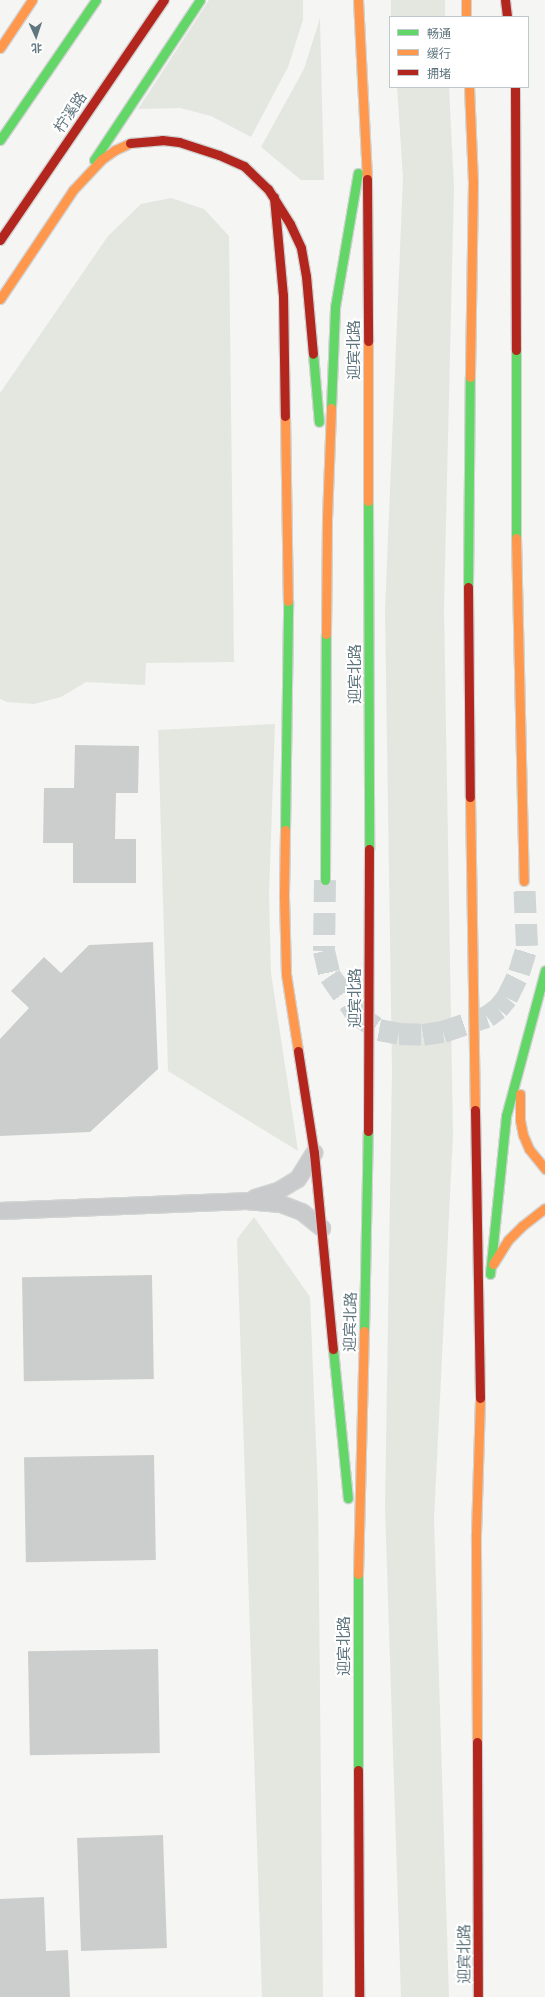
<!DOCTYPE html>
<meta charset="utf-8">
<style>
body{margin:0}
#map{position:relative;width:545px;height:1997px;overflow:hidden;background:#f5f5f3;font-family:Commissioner,"Noto Sans SC",sans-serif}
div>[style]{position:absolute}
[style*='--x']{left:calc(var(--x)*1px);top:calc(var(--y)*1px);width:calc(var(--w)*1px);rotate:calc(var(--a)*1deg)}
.green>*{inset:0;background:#e4e7e0;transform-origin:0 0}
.building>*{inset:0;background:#cccece;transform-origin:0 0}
.primary-tunnel>*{height:22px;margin-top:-11px;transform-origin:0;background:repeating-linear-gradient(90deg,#d0d5d6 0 22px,transparent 0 33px)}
.roads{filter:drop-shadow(1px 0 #d2d3d3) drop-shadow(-1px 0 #d2d3d3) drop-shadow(0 1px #d2d3d3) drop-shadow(0 -1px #d2d3d3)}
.lane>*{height:16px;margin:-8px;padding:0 8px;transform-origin:8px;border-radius:8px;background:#c9cacb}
.fast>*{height:9px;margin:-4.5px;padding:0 4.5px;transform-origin:4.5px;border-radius:4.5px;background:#63d668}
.slow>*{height:9px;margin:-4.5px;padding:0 4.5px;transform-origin:4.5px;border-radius:4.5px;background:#ff974d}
.jam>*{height:9px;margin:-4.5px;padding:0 4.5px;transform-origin:4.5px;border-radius:4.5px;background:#b3261e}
span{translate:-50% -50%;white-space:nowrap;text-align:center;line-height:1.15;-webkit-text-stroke:4px #fff;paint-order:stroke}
.street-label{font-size:15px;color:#60767f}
.legend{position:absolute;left:389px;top:16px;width:140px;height:72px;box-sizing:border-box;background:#fff;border:1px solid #bfc8cc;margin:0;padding:5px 7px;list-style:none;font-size:12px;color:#60767f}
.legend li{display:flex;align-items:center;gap:8px;height:20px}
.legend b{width:20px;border:1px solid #bfc8cc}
.north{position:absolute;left:16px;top:16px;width:40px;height:40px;-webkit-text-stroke:3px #fff;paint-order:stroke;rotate:177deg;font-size:11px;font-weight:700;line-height:16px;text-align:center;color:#60767f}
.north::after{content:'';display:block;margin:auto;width:14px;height:18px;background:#60767f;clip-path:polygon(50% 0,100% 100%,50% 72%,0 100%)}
</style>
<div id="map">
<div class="green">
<i style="clip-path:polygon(209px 0,303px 0,303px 20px,288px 67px,251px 137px,211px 116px,180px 108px,138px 109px)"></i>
<i style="left:391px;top:0;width:54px;height:17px"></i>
<i style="clip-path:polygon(320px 18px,324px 180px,301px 180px,261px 147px,304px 69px)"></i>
<i style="clip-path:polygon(397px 87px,449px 87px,454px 187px,444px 608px,453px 1135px,434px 1519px,449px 1997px,401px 1997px,385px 1508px,392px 1071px,385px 610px,403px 177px)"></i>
<i style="clip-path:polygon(171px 198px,204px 209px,229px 236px,234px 662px,146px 663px,145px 685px,86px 682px,61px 697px,34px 704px,7px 702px,0 699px,0 393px,108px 236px,141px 204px)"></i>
<i style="clip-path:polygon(275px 724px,269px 894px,271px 973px,298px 1151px,168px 1071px,158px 730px)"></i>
<i style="clip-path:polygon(254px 1217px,310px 1297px,318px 1492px,323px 1997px,262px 1997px,237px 1239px)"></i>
</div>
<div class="building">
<i style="clip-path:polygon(75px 745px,139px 746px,138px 793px,116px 793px,115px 839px,136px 839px,136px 883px,73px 883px,73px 843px,43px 843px,44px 788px,74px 788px)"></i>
<i style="clip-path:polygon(153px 942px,158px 1069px,90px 1132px,0 1136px,0 1039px,29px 1008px,11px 991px,44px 957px,61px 973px,89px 945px)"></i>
<i style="left:152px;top:1275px;width:104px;height:130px;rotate:89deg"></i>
<i style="left:154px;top:1455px;width:105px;height:130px;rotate:89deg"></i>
<i style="left:158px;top:1649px;width:104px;height:130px;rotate:89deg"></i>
<i style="left:163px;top:1835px;width:113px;height:86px;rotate:88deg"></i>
<i style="clip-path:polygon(44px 1897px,46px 1951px,68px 1950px,70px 1997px,0 1997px,0 1899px)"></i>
</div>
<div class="primary-tunnel">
<i style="--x:325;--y:880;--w:71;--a:90.8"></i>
<i style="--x:324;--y:951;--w:26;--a:77"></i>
<i style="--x:330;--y:976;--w:47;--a:55.3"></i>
<i style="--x:357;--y:1015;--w:27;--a:34"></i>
<i style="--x:379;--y:1030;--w:20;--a:11"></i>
<i style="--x:399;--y:1034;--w:24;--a:2"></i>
<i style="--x:423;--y:1035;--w:20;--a:-9"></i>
<i style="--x:443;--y:1032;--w:46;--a:-18.8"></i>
<i style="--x:487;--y:1017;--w:14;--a:-36"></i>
<i style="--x:498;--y:1009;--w:14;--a:-51"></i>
<i style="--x:507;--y:998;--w:28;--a:-64"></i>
<i style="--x:519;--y:973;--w:28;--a:-73"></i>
<i style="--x:527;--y:946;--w:65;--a:-92.6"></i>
</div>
<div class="roads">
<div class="lane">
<i style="--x:255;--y:1198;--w:24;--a:-17"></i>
<i style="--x:278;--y:1191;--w:23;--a:-31"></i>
<i style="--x:298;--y:1179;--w:31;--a:-58"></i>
<i style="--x:0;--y:1211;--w:246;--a:-2.3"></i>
<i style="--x:246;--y:1201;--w:35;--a:5"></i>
<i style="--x:281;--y:1204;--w:22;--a:21"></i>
<i style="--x:302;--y:1212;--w:26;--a:39"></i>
</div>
<div class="fast">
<i style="--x:0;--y:140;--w:170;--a:-55.6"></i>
<i style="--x:94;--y:160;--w:192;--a:-56.5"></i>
<i style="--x:516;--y:350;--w:188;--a:90"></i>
<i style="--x:313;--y:354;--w:68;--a:85"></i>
<i style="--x:331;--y:408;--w:101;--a:-87.7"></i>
<i style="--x:335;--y:307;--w:136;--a:-80.3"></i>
<i style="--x:368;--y:501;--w:348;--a:89.8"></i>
<i style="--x:468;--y:587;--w:210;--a:-89.5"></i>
<i style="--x:285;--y:830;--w:229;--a:-89.2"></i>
<i style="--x:325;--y:880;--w:246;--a:-89.8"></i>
<i style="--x:490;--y:1274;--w:159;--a:-84.2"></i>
<i style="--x:506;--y:1116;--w:151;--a:-75"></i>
<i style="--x:364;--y:1331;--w:200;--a:-88.9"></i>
<i style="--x:333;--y:1349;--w:150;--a:84.3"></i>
<i style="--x:358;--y:1574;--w:196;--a:90"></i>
</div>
<div class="slow">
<i style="--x:358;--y:0;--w:179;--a:87.1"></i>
<i style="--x:466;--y:0;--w:17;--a:90"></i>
<i style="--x:0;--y:48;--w:58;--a:-56.3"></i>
<i style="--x:469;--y:87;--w:95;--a:87.6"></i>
<i style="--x:473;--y:182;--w:195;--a:90.9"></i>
<i style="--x:0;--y:299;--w:131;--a:-56.2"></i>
<i style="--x:73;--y:190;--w:42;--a:-46.9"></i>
<i style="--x:102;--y:159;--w:16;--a:-35"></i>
<i style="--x:115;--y:150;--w:17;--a:-25"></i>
<i style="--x:368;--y:341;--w:160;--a:90"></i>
<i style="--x:285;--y:416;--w:185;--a:89.1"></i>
<i style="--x:516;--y:538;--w:343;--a:88.7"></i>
<i style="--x:326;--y:634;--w:115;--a:-89.5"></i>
<i style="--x:327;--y:519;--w:111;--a:-87.9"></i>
<i style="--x:470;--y:797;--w:313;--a:89.1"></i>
<i style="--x:285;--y:830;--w:67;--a:90.9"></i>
<i style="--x:284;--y:897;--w:77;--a:88.5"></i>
<i style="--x:286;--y:974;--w:78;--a:81.1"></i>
<i style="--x:520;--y:1094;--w:26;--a:90"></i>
<i style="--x:520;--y:1120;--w:15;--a:79"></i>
<i style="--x:523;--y:1135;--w:15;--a:67"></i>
<i style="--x:529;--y:1149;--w:26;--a:51"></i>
<i style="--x:493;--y:1264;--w:28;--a:-58"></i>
<i style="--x:508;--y:1240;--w:20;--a:-45"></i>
<i style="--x:522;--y:1226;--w:29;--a:-38"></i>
<i style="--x:358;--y:1574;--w:243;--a:-88.6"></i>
<i style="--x:477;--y:1742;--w:208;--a:-90.3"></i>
<i style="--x:476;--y:1534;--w:136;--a:-88.3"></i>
</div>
<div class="jam">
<i style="--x:505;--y:0;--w:17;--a:83"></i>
<i style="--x:515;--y:87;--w:263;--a:89.8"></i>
<i style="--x:130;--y:143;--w:32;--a:-5"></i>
<i style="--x:162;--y:140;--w:17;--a:7"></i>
<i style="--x:179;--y:142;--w:42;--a:18"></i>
<i style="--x:219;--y:155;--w:27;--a:24"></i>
<i style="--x:244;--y:166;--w:33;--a:44"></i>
<i style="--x:268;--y:189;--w:41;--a:57.8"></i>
<i style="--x:290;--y:224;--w:26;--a:65"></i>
<i style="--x:301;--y:248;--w:28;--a:80"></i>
<i style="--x:306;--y:276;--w:78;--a:84.9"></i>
<i style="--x:367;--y:179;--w:162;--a:89.6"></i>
<i style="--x:274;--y:197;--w:98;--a:84.8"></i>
<i style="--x:283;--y:295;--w:121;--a:89.1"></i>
<i style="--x:0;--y:240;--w:291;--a:-55.7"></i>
<i style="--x:468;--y:587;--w:210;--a:89.5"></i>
<i style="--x:298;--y:1051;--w:103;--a:81.1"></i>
<i style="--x:314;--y:1153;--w:197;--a:84.5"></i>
<i style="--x:475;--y:1110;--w:288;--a:89"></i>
<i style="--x:368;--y:1131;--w:282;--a:-89.8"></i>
<i style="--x:477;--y:1742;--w:255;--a:89.8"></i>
<i style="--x:358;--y:1770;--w:227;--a:89.7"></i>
</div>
</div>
<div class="street-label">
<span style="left:70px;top:112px;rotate:-56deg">柠溪路</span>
<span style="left:354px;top:350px;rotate:-90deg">迎宾北路</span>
<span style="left:355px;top:674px;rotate:-90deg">迎宾北路</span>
<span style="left:355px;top:998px;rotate:-90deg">迎宾北路</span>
<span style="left:350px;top:1322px;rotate:-89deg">迎宾北路</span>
<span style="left:344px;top:1646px;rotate:-90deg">迎宾北路</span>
<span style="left:464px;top:1954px;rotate:-90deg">迎宾北路</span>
</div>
<ul class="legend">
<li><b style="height:5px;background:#63d668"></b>畅通</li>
<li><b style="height:5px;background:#ff974d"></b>缓行</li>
<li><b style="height:5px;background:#b3261e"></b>拥堵</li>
</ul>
<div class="north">北</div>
</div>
